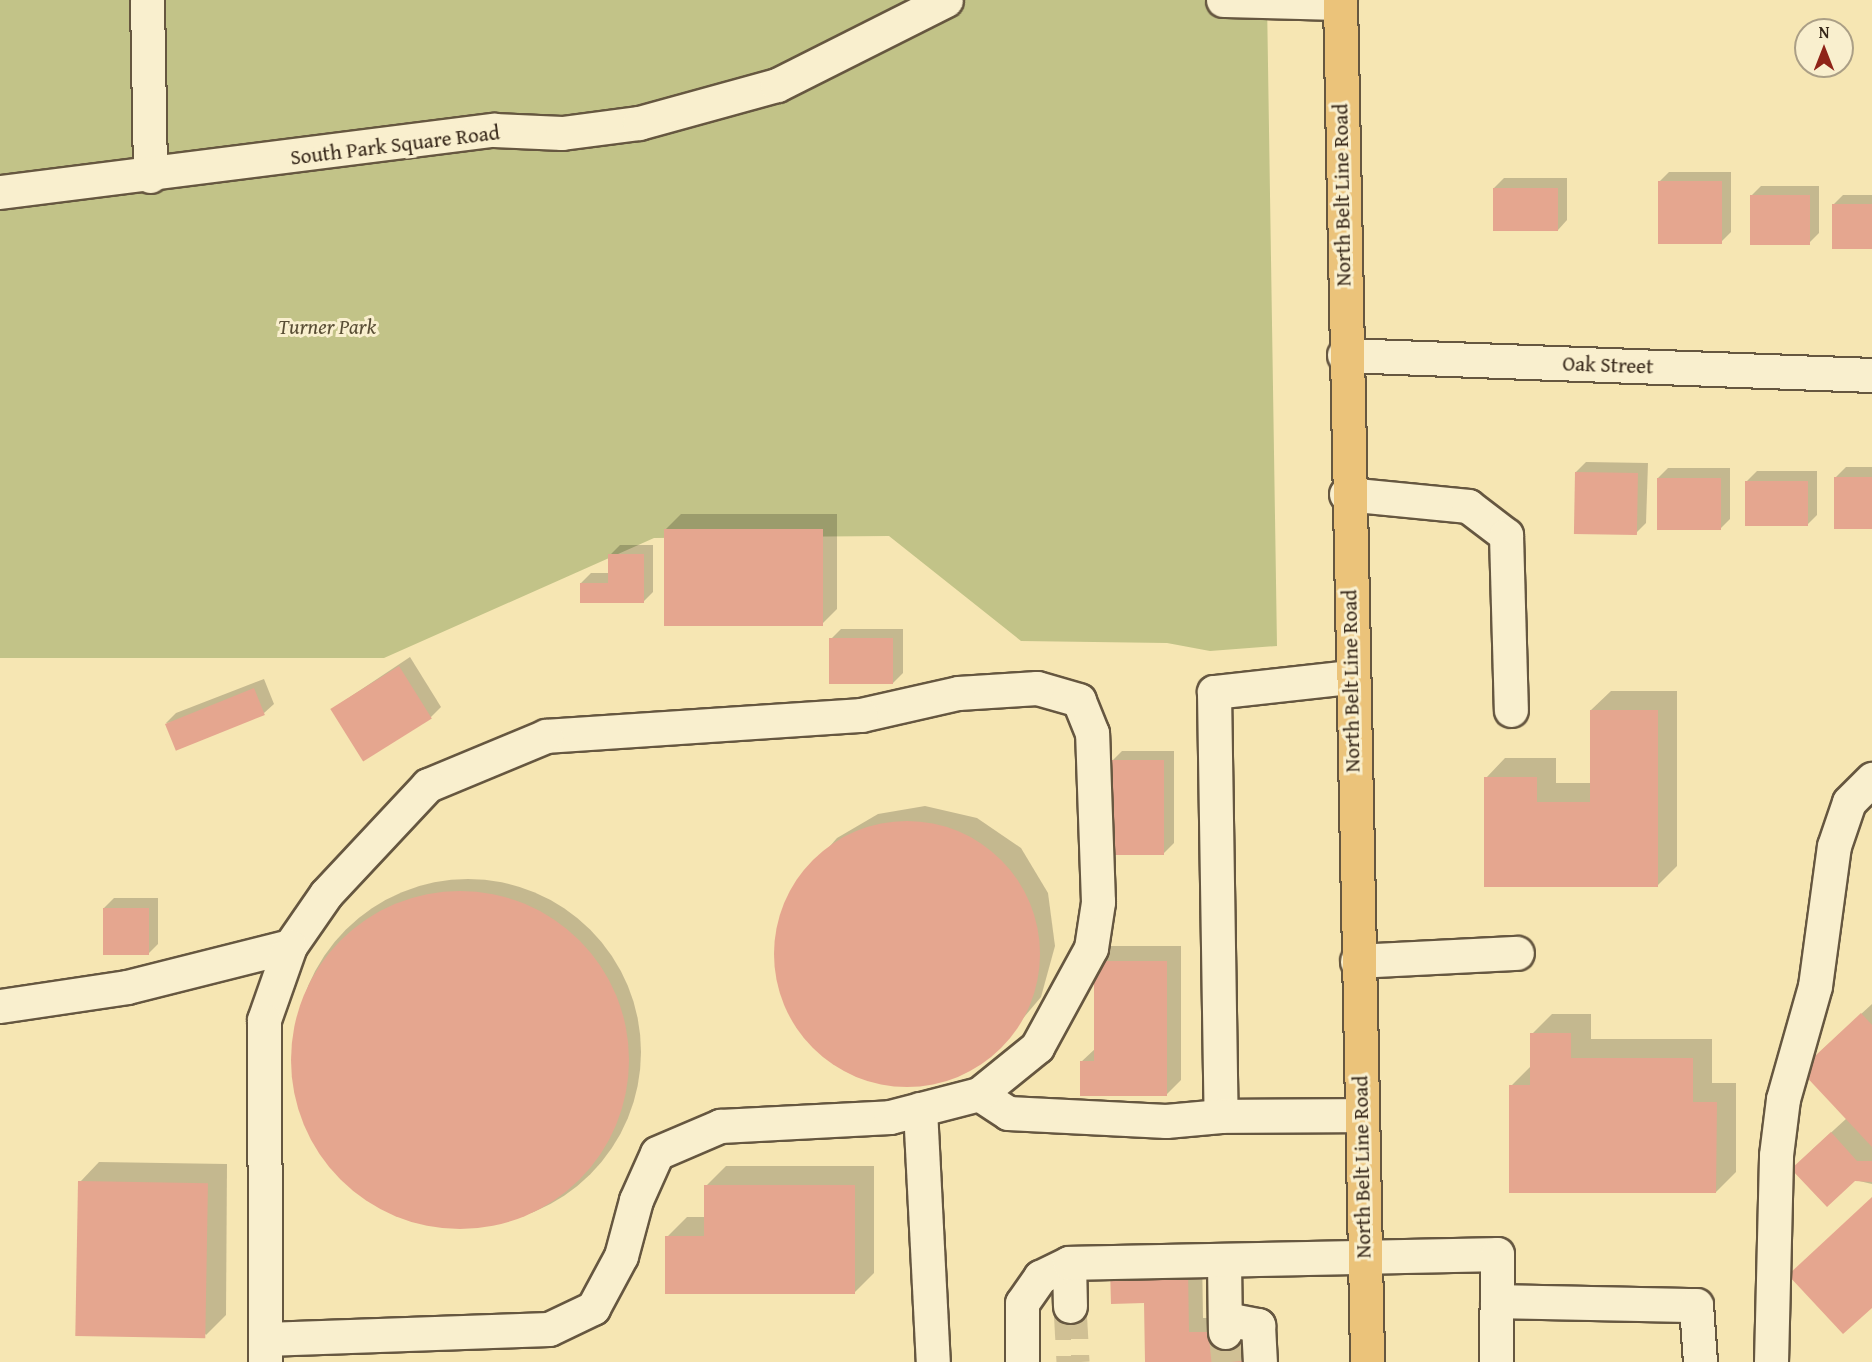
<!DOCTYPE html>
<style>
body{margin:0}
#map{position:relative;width:1872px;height:1362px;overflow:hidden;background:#f6e6b3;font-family:"Gentium Book Plus",serif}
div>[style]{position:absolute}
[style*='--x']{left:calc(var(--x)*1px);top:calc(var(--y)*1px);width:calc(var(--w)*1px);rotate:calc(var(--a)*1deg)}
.green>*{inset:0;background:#c2c388}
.shadow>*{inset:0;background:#0003}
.round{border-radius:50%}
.building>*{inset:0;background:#e5a68f;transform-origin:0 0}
.minor-tunnel>*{height:33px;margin-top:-16.5px;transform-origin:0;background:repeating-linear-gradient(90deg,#d0c094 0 33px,transparent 0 49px)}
.roads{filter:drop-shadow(2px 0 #665740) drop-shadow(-2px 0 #665740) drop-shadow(0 2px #665740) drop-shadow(0 -2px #665740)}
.minor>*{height:33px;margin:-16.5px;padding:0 16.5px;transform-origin:16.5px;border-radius:16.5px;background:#f9efce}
.major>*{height:33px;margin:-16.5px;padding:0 16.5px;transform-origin:16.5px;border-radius:16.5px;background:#ebc37a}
span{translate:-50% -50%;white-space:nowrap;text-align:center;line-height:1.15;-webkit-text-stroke:6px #f9efce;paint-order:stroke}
.street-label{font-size:21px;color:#362719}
.park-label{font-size:21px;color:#594e35;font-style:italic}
.north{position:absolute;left:1794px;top:18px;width:60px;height:60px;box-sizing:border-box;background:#f9efce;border:2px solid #ab9f86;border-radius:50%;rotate:0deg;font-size:16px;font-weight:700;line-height:24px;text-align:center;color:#362719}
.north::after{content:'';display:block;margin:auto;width:21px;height:27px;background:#8f2418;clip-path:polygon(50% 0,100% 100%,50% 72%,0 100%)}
</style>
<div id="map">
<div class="green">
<i style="clip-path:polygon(0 0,1267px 0,1277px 646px,1210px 651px,1167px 643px,1021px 641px,889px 536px,654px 538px,384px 658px,0 658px)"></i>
</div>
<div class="shadow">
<i style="clip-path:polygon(1669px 172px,1731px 172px,1731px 232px,1721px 242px,1659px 182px)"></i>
<i style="clip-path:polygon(1504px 178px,1567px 178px,1567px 220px,1558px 230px,1494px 188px)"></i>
<i style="clip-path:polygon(1761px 186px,1819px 186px,1819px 233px,1809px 243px,1751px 196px)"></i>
<i style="clip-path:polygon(1843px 195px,1872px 195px,1872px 247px,1833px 205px)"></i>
<i style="clip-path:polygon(1586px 462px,1648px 463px,1646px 523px,1636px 533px,1576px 472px)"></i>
<i style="clip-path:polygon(1846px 467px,1872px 467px,1872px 527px,1836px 477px)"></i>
<i style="clip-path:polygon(1668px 468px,1730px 468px,1730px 519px,1720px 529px,1658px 478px)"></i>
<i style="clip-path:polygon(1757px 471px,1817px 471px,1817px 515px,1807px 525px,1747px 481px)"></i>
<i style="clip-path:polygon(681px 514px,837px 514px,837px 609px,822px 624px,666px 529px)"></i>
<i style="clip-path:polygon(620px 545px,653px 545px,653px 592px,643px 602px,581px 583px,591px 573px,610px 573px,610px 555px)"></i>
<i style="clip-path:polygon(841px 629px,903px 629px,903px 673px,893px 683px,831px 639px)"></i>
<i style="clip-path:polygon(410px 657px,441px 707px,431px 717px,332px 709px)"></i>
<i style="clip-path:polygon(264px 679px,274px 704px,264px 713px,166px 723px,176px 713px)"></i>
<i style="clip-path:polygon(1611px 691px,1677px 691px,1677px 866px,1658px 885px,1486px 778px,1505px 758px,1556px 758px,1556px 783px,1591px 783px,1591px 710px)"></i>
<i style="clip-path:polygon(1122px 751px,1174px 751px,1174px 843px,1164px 853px,1112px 761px)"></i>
<i style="clip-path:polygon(925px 806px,977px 818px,1021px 848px,1048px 893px,1055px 946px,1041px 997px,993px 1054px,946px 1080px,893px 1085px,843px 1069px,803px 1035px,779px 989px,776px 936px,791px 891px,837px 838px,878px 814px)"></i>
<i class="round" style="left:295px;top:879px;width:346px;height:346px"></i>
<i style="clip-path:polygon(114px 898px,158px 898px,158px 944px,148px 954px,104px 908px)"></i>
<i style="clip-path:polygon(1111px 946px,1181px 946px,1181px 1080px,1166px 1095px,1081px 1062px,1096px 1048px,1096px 961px)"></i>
<i style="clip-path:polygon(1872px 1004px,1872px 1184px,1855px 1180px,1812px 1150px,1847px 1118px,1822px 1050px)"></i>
<i style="clip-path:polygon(1552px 1014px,1591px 1014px,1591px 1039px,1712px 1039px,1712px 1083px,1736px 1083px,1736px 1172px,1716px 1192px,1511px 1086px,1531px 1066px,1532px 1034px)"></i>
<i style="clip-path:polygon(99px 1162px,227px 1164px,226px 1315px,206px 1335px,80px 1182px)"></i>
<i style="clip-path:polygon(726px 1166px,874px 1166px,874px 1273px,855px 1292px,667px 1237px,687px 1217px,706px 1217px,706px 1186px)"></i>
<i style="clip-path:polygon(1202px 1253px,1203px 1318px,1257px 1317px,1245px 1362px,1146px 1362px,1145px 1302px)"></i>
</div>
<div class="building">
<i style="left:1658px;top:181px;width:64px;height:63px"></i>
<i style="left:1493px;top:188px;width:65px;height:43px"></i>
<i style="left:1750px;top:195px;width:60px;height:50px"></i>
<i style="left:1832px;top:204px;width:40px;height:45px"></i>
<i style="left:1575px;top:472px;width:63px;height:62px;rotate:1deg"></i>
<i style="left:1834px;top:477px;width:38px;height:52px"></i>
<i style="left:1657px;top:478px;width:64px;height:52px"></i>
<i style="left:1745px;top:481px;width:63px;height:45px"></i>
<i style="left:664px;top:529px;width:159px;height:97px"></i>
<i style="clip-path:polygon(608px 554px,644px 554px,644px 603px,580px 603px,580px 583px,608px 583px)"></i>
<i style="left:829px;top:638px;width:64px;height:46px"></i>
<i style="left:399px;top:666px;width:62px;height:81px;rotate:58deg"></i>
<i style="left:254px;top:688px;width:29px;height:96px;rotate:68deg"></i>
<i style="clip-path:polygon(1590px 710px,1658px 710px,1658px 887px,1484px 887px,1484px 777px,1537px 777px,1537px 802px,1590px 802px)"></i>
<i style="left:1111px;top:760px;width:53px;height:95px"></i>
<i class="round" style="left:774px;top:821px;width:266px;height:266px"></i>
<i class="round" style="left:291px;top:891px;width:338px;height:338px"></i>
<i style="left:103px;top:908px;width:46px;height:47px"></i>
<i style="clip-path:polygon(1094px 961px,1167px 961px,1167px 1096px,1080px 1096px,1080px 1061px,1094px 1061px)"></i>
<i style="clip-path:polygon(1861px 1013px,1872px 1025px,1872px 1147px,1800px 1070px)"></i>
<i style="clip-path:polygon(1530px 1033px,1571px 1033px,1571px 1058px,1693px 1058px,1693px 1102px,1717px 1102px,1716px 1193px,1509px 1193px,1509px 1085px,1530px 1085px)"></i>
<i style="clip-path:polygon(1831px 1132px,1857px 1161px,1872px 1161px,1872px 1182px,1855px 1181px,1827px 1207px,1791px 1169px)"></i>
<i style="left:78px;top:1181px;width:130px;height:155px;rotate:1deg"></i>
<i style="clip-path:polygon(704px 1185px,855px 1185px,855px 1294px,665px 1294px,665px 1236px,704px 1236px)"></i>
<i style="clip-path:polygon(1872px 1197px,1872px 1308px,1843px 1334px,1788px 1275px)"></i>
<i style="clip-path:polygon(1188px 1267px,1189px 1332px,1243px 1332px,1243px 1362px,1145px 1362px,1144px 1303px,1111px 1304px,1110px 1269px)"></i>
</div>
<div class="minor-tunnel">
<i style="--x:1070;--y:1306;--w:56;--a:86.9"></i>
<i style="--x:1225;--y:1332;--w:30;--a:84"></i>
</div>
<div class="roads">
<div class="minor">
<i style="--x:147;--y:0;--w:176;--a:89"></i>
<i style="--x:1223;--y:0;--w:117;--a:1.5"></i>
<i style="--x:0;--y:192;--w:498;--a:-7.2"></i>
<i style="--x:494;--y:130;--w:68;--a:2.5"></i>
<i style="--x:562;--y:133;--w:78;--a:-7.4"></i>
<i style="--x:639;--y:123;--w:143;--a:-15.4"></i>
<i style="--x:777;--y:85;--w:189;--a:-26.7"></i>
<i style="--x:1344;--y:355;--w:528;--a:2.17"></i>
<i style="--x:1346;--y:494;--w:123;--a:5.6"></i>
<i style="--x:1468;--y:506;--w:48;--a:37.3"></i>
<i style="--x:1506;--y:535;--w:175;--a:88.4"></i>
<i style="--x:1350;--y:677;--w:137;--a:173.7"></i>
<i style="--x:1214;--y:692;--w:424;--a:89.1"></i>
<i style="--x:1221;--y:1116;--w:140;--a:-0.4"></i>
<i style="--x:1357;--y:961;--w:160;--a:-2.9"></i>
<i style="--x:0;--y:1006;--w:128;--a:-8.5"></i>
<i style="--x:127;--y:987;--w:168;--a:-14.1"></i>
<i style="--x:979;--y:1094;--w:35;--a:33"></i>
<i style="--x:1008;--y:1113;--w:158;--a:2.9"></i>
<i style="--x:1166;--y:1121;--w:55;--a:-5.2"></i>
<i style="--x:920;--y:1109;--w:253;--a:87.1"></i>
<i style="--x:1224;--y:1262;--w:70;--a:89.2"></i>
<i style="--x:1069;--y:1263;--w:43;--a:88.7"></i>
<i style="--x:1497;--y:1301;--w:199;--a:1.2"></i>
<i style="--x:1696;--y:1305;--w:57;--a:86"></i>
<i style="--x:1226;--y:1319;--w:33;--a:11"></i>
<i style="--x:1258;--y:1325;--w:37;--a:87"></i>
<i style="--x:265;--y:1339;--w:284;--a:-2"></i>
<i style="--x:549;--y:1329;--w:49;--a:-25.5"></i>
<i style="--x:593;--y:1308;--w:59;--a:-61.7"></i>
<i style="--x:621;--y:1256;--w:58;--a:-75"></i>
<i style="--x:636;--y:1200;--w:51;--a:-65.9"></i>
<i style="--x:657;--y:1153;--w:69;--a:-23.2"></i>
<i style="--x:720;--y:1126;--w:170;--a:-3"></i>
<i style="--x:890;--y:1117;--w:92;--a:-14.5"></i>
<i style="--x:979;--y:1094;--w:75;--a:-39"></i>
<i style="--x:1037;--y:1047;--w:113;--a:-61.4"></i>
<i style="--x:1091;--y:948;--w:47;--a:-81.3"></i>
<i style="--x:1098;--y:902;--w:169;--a:-92"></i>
<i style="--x:1092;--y:733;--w:35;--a:-112"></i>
<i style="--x:1079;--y:700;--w:44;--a:-164.1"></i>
<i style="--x:1037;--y:688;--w:79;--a:176.4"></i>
<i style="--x:958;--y:693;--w:99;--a:167.2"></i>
<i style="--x:861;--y:715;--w:316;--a:176.2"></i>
<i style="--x:546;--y:736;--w:128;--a:157.4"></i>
<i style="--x:428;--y:785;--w:149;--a:133.1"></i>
<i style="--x:326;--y:894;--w:63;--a:124.7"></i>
<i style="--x:290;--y:946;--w:78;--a:109.4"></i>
<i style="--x:264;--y:1020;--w:342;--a:89.8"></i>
<i style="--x:1022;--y:1362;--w:59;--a:-90"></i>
<i style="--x:1022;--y:1303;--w:32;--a:-55"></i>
<i style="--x:1040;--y:1277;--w:32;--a:-26"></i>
<i style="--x:1069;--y:1263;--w:428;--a:-1.2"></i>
<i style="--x:1497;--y:1254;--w:108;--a:90.5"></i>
<i style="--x:1771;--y:1362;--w:207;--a:-88.6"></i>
<i style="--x:1776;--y:1155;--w:56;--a:-82.9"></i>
<i style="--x:1783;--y:1099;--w:117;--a:-74.2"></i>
<i style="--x:1815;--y:986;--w:141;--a:-82.3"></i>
<i style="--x:1834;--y:846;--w:46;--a:-71.2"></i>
<i style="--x:1849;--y:802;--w:33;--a:-45"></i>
</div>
<div class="major">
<i style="--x:1340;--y:0;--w:1362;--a:88.86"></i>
</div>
</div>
<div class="street-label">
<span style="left:395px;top:145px;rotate:-7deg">South Park Square Road</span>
<span style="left:1342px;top:195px;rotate:-91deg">North Belt Line Road</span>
<span style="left:1608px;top:365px;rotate:2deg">Oak Street</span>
<span style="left:1351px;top:681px;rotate:-91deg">North Belt Line Road</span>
<span style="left:1362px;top:1167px;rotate:-91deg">North Belt Line Road</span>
</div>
<div class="park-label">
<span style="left:327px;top:327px">Turner Park</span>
</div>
<div class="north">N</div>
</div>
